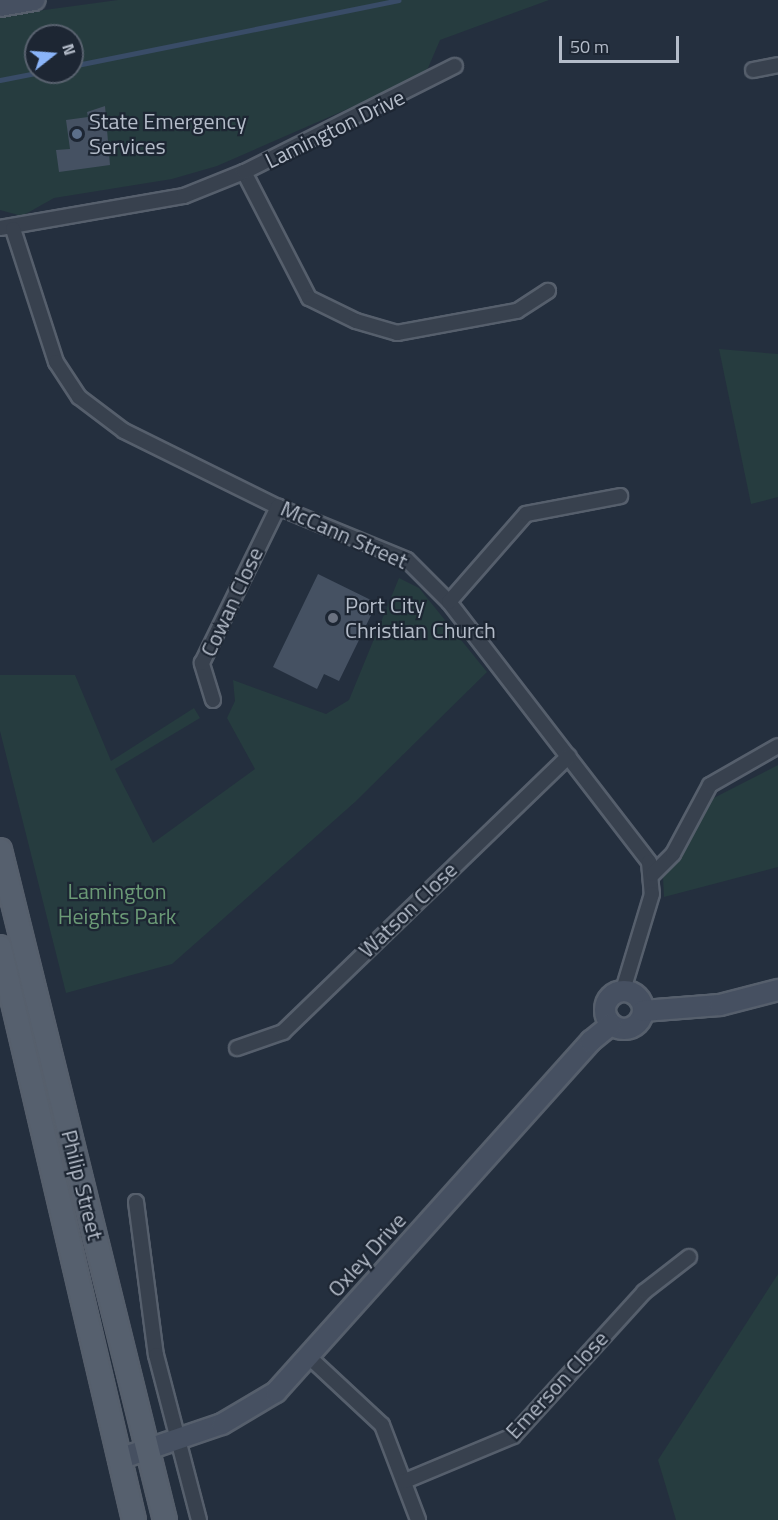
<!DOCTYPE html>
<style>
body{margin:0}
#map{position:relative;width:778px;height:1520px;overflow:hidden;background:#242f3e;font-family:"Titillium Web",sans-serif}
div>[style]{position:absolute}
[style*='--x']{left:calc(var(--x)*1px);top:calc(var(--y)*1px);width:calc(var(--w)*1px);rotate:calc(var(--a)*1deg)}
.green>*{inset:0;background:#263c3f}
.stream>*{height:4.5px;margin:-2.25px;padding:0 2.25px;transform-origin:2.25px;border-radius:2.25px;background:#394c67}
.building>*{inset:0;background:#455162}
.roads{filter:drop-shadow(2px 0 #565f6c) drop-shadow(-2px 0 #565f6c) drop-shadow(0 2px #565f6c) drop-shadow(0 -2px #565f6c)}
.street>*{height:14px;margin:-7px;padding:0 7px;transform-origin:7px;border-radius:7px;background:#38414e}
.secondary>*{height:20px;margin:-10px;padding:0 10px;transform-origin:10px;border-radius:10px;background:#465061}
.secondary>.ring{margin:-10px;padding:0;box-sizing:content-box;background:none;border:20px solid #465061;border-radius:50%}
.primary>*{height:22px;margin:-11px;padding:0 11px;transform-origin:11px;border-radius:11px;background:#56606e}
.dots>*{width:16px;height:16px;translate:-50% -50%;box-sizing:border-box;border:3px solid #1d2633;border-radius:50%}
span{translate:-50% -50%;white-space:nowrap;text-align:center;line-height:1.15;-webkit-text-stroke:4.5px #1d2633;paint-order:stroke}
.poi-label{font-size:22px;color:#b4bcc9}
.left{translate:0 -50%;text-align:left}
.street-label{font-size:22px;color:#b4bcc9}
.park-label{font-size:22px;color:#6b9a76}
.north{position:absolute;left:24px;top:24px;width:60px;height:60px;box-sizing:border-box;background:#1d2633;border:2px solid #59626f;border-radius:50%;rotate:73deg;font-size:16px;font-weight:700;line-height:24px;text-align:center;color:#b4bcc9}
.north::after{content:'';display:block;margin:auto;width:21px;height:27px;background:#8ab4f8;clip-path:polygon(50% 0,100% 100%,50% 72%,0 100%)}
.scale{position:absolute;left:559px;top:36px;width:120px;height:27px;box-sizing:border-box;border:3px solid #b4bcc9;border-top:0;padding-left:8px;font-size:18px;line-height:21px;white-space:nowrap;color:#b4bcc9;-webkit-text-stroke:4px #1d2633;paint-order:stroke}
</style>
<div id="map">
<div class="green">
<i style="clip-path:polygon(evenodd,118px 0,549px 0,440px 40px,428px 68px,414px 80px,217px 166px,172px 179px,54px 198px,22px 216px,0 210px,0 16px,118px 0,36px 36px,72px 36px,72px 72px,36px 72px,36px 36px)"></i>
<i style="clip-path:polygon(719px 349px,778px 354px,778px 497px,751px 504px)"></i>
<i style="clip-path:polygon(399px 578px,419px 588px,487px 672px,355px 802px,172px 964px,66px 993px,0 731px,0 675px,75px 675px,111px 761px,194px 708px,200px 718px,115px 769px,153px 843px,255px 769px,227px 718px,235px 701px,233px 680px,326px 714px,349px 700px)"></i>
<i style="clip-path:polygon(778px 765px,778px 867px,664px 897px,662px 858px,700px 805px)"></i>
<i style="clip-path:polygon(778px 1274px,778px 1520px,676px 1520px,658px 1460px)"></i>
</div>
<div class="stream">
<i style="--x:72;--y:66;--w:333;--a:-11.4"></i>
<i style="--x:0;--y:80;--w:42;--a:-11"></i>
</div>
<div class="building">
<i style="clip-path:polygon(105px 106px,110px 165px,59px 172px,56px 150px,70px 149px,66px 120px,88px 117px,87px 112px)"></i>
<i style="clip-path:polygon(318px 574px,377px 603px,339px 681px,324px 674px,317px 689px,273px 667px)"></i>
</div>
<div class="roads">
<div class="street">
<i style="--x:753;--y:70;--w:25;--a:-11"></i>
<i style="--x:244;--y:172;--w:142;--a:62.7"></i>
<i style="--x:309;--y:298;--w:52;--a:26.1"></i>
<i style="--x:356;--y:321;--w:43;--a:16.3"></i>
<i style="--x:397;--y:333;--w:122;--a:-10.4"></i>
<i style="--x:517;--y:311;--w:37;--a:-33"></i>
<i style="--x:0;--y:228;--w:187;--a:-9.9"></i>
<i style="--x:184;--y:196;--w:65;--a:-21.8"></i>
<i style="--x:244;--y:172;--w:236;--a:-26.7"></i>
<i style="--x:13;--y:229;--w:140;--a:72.1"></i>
<i style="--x:56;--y:362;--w:42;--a:56.7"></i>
<i style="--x:79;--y:397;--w:56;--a:37.1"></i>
<i style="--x:124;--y:431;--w:172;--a:26.3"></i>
<i style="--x:278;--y:507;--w:139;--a:22.3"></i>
<i style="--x:407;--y:560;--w:59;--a:45"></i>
<i style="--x:449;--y:602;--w:328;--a:52.4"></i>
<i style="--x:649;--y:862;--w:32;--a:85"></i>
<i style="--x:652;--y:894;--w:100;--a:106.8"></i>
<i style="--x:449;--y:602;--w:117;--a:-48.8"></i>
<i style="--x:526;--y:514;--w:96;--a:-10.8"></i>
<i style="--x:213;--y:700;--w:39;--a:-107"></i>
<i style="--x:202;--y:663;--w:174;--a:-64"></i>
<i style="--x:653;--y:874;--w:28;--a:-45"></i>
<i style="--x:673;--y:854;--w:78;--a:-61.8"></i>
<i style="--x:710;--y:785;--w:78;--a:-29.8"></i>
<i style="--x:237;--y:1048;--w:49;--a:-19.2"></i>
<i style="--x:283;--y:1032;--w:397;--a:-44"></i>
<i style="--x:136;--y:1202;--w:154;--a:82.6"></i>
<i style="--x:156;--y:1355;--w:171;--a:75.4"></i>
<i style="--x:308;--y:1356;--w:101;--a:43"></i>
<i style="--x:382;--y:1425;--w:102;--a:69.2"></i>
<i style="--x:405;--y:1481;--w:117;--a:-22.6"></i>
<i style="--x:513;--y:1436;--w:195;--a:-47.7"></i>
<i style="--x:644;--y:1292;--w:57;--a:-37.9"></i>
</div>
<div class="secondary">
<i style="--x:0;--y:6;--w:35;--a:-10"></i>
<i class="ring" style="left:605px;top:991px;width:18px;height:18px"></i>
<i style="--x:643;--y:1011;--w:77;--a:-4.5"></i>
<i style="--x:720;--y:1005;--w:60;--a:-14.5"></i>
<i style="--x:119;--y:1459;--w:109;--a:-18.8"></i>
<i style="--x:222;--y:1424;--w:63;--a:-30.7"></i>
<i style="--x:276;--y:1392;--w:472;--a:-48.1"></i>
<i style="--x:591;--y:1041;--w:26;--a:-39"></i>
</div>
<div class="primary">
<i style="--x:0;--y:850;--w:690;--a:76.17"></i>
<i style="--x:0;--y:947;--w:588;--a:76.84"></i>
</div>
</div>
<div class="dots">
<i style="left:77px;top:134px;background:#5c6f8a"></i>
<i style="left:333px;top:618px;background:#6b7280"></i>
</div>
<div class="poi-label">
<span class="left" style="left:89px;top:134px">State Emergency<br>Services</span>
<span class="left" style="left:345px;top:618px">Port City<br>Christian Church</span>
</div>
<div class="street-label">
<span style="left:335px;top:129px;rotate:-26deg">Lamington Drive</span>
<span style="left:344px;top:535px;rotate:24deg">McCann Street</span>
<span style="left:232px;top:602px;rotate:-65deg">Cowan Close</span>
<span style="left:408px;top:910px;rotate:-44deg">Watson Close</span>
<span style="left:82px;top:1185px;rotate:76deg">Philip Street</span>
<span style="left:367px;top:1255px;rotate:-48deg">Oxley Drive</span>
<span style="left:557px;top:1385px;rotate:-47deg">Emerson Close</span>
</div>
<div class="park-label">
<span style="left:117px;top:904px">Lamington<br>Heights Park</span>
</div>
<div class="north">N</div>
<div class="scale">50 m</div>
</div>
